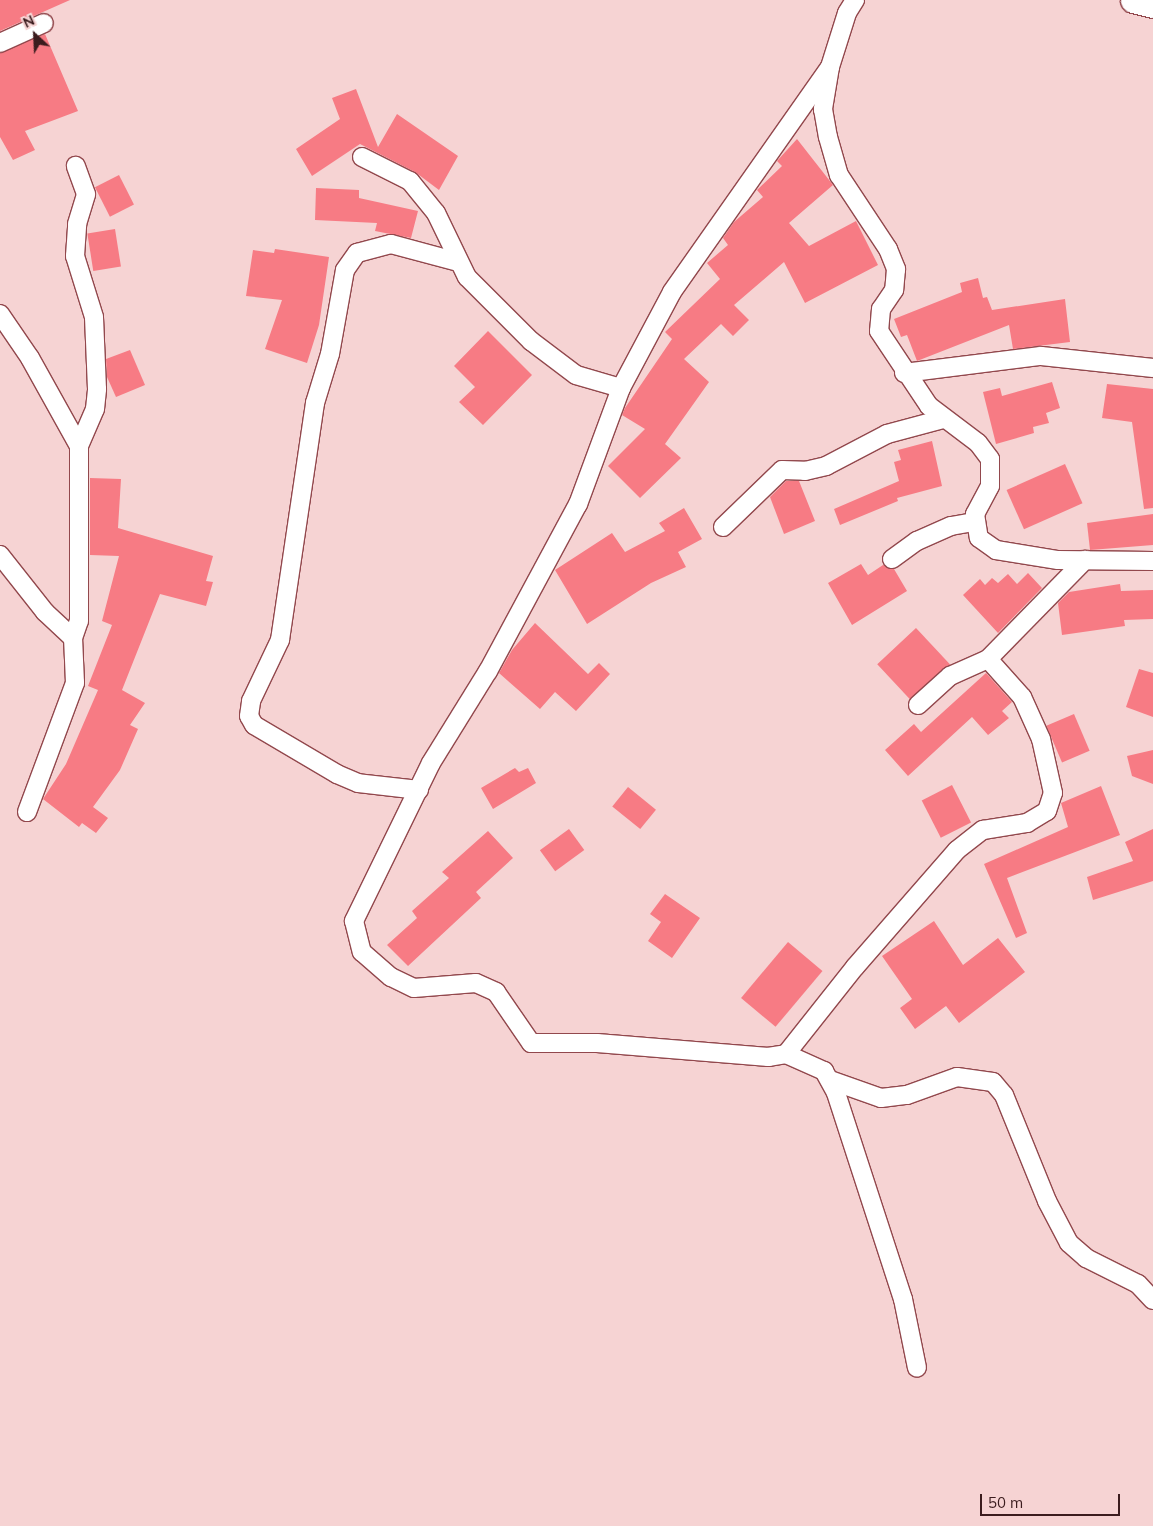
<!DOCTYPE html>
<style>
body{margin:0}
#map{position:relative;width:1153px;height:1526px;overflow:hidden;background:#f6d3d3;font-family:Mulish,sans-serif}
div>[style]{position:absolute}
[style*='--x']{left:calc(var(--x)*1px);top:calc(var(--y)*1px);width:calc(var(--w)*1px);rotate:calc(var(--a)*1deg)}
.building>*{inset:0;background:#f77b84;transform-origin:0 0}
.roads{filter:drop-shadow(1px 0 #92484d) drop-shadow(-1px 0 #92484d) drop-shadow(0 1px #92484d) drop-shadow(0 -1px #92484d)}
.street>*{height:18px;margin:-9px;padding:0 9px;transform-origin:9px;border-radius:9px;background:#fff}
.secondary>*{height:25px;margin:-12.5px;padding:0 12.5px;transform-origin:12.5px;border-radius:12.5px;background:#fff}
span{translate:-50% -50%;white-space:nowrap;text-align:center;line-height:1.15;-webkit-text-stroke:4.5px #f6d3d3;paint-order:stroke}
.north{position:absolute;left:10px;top:10px;width:50px;height:50px;-webkit-text-stroke:4px #f6d3d3;paint-order:stroke;rotate:335deg;font-size:14px;font-weight:700;line-height:20px;text-align:center;color:#3b1c1e}
.north::after{content:'';display:block;margin:auto;width:18px;height:22px;background:#3b1c1e;clip-path:polygon(50% 0,100% 100%,50% 72%,0 100%)}
.scale{position:absolute;left:980px;top:1494px;width:140px;height:22px;box-sizing:border-box;border:2px solid #3b1c1e;border-top:0;padding-left:6px;font-size:15px;line-height:18px;white-space:nowrap;color:#3b1c1e;-webkit-text-stroke:4px #f6d3d3;paint-order:stroke}
</style>
<div id="map">
<div class="building">
<i style="clip-path:polygon(0 0,70px 0,0 31px)"></i>
<i style="clip-path:polygon(45px 34px,78px 111px,25px 131px,35px 150px,13px 160px,0 137px,0 53px)"></i>
<i style="clip-path:polygon(356px 89px,378px 147px,397px 114px,458px 156px,439px 190px,415px 172px,360px 144px,312px 176px,296px 149px,340px 119px,332px 98px)"></i>
<i style="clip-path:polygon(797px 139px,833px 185px,789px 223px,809px 246px,856px 221px,878px 265px,805px 303px,784px 262px,734px 305px,749px 320px,733px 336px,721px 324px,684px 359px,709px 382px,665px 444px,681px 458px,640px 498px,608px 466px,645px 429px,622px 415px,625px 408px,672px 339px,665px 332px,720px 279px,707px 263px,728px 245px,723px 238px,734px 222px,763px 197px,757px 190px,782px 166px,777px 161px)"></i>
<i style="left:119px;top:175px;width:33px;height:27px;rotate:63deg"></i>
<i style="clip-path:polygon(316px 188px,359px 190px,359px 198px,418px 211px,411px 238px,375px 231px,377px 223px,315px 220px)"></i>
<i style="left:115px;top:229px;width:38px;height:28px;rotate:81deg"></i>
<i style="clip-path:polygon(275px 249px,329px 257px,319px 325px,307px 363px,265px 349px,282px 300px,246px 296px,253px 250px,274px 253px)"></i>
<i style="clip-path:polygon(978px 278px,983px 298px,987px 297px,992px 310px,1065px 299px,1070px 342px,1013px 349px,1009px 325px,917px 361px,907px 335px,901px 337px,894px 319px,962px 292px,960px 283px)"></i>
<i style="clip-path:polygon(488px 331px,532px 375px,483px 425px,459px 402px,475px 387px,454px 366px)"></i>
<i style="clip-path:polygon(130px 350px,145px 385px,116px 397px,107px 377px,106px 359px)"></i>
<i style="clip-path:polygon(1052px 382px,1060px 408px,1046px 413px,1049px 423px,1033px 427px,1034px 433px,996px 444px,983px 392px,1000px 388px,1002px 396px)"></i>
<i style="clip-path:polygon(1107px 384px,1153px 389px,1153px 508px,1144px 509px,1132px 422px,1102px 418px)"></i>
<i style="clip-path:polygon(932px 441px,942px 486px,897px 498px,898px 501px,840px 525px,834px 509px,899px 481px,894px 462px,901px 460px,898px 450px)"></i>
<i style="left:1065px;top:464px;width:43px;height:64px;rotate:66deg"></i>
<i style="clip-path:polygon(90px 478px,121px 479px,118px 528px,213px 556px,206px 581px,213px 582px,206px 606px,160px 594px,122px 690px,145px 703px,130px 725px,138px 729px,120px 770px,93px 807px,108px 818px,96px 833px,82px 823px,79px 827px,43px 799px,66px 764px,98px 690px,88px 686px,112px 625px,102px 621px,119px 556px,90px 555px)"></i>
<i style="clip-path:polygon(786px 481px,799px 481px,815px 521px,784px 534px,770px 497px)"></i>
<i style="clip-path:polygon(684px 508px,702px 539px,678px 552px,686px 567px,651px 583px,587px 624px,555px 570px,612px 533px,625px 552px,665px 531px,659px 523px)"></i>
<i style="clip-path:polygon(1153px 514px,1153px 545px,1090px 550px,1087px 523px)"></i>
<i style="clip-path:polygon(861px 564px,868px 575px,883px 565px,894px 569px,907px 591px,852px 625px,828px 583px)"></i>
<i style="clip-path:polygon(1028px 573px,1042px 588px,998px 633px,963px 595px,980px 579px,985px 585px,992px 578px,998px 583px,1008px 574px,1017px 584px)"></i>
<i style="clip-path:polygon(1120px 584px,1121px 591px,1153px 590px,1153px 619px,1124px 620px,1125px 626px,1062px 635px,1058px 603px,1069px 592px)"></i>
<i style="clip-path:polygon(535px 623px,588px 674px,599px 663px,610px 674px,576px 711px,555px 692px,540px 709px,499px 673px,512px 650px)"></i>
<i style="left:916px;top:628px;width:50px;height:53px;rotate:47deg"></i>
<i style="clip-path:polygon(1139px 669px,1153px 673px,1153px 717px,1126px 707px)"></i>
<i style="clip-path:polygon(986px 673px,1012px 702px,1002px 711px,1009px 718px,988px 735px,972px 717px,908px 776px,885px 750px,914px 724px,921px 732px)"></i>
<i style="left:1074px;top:714px;width:40px;height:30px;rotate:67deg"></i>
<i style="clip-path:polygon(1153px 750px,1153px 784px,1132px 776px,1127px 756px)"></i>
<i style="clip-path:polygon(515px 768px,519px 772px,528px 768px,536px 783px,493px 809px,481px 788px)"></i>
<i style="left:952px;top:785px;width:42px;height:34px;rotate:63deg"></i>
<i style="clip-path:polygon(1101px 786px,1120px 835px,1007px 878px,1027px 933px,1016px 938px,984px 864px,1068px 827px,1061px 803px)"></i>
<i style="left:628px;top:787px;width:36px;height:25px;rotate:39deg"></i>
<i style="left:569px;top:829px;width:26px;height:36px;rotate:54deg"></i>
<i style="clip-path:polygon(1153px 829px,1153px 881px,1093px 900px,1087px 877px,1133px 861px,1125px 842px)"></i>
<i style="clip-path:polygon(488px 831px,513px 858px,476px 892px,481px 898px,408px 966px,387px 945px,417px 918px,412px 911px,449px 878px,442px 872px)"></i>
<i style="clip-path:polygon(665px 894px,700px 918px,672px 958px,648px 941px,661px 922px,650px 914px)"></i>
<i style="clip-path:polygon(934px 921px,963px 965px,998px 938px,1025px 972px,959px 1023px,946px 1006px,915px 1029px,900px 1008px,912px 999px,882px 956px)"></i>
<i style="left:788px;top:942px;width:45px;height:73px;rotate:40deg"></i>
</div>
<div class="roads">
<div class="street">
<i style="--x:855;--y:0;--w:15;--a:122"></i>
<i style="--x:847;--y:13;--w:57;--a:107.5"></i>
<i style="--x:830;--y:67;--w:43;--a:99.5"></i>
<i style="--x:823;--y:109;--w:28;--a:80"></i>
<i style="--x:828;--y:137;--w:40;--a:74"></i>
<i style="--x:839;--y:175;--w:89;--a:56.5"></i>
<i style="--x:888;--y:249;--w:22;--a:68"></i>
<i style="--x:896;--y:269;--w:21;--a:95"></i>
<i style="--x:894;--y:290;--w:23;--a:124"></i>
<i style="--x:881;--y:309;--w:22;--a:95"></i>
<i style="--x:879;--y:331;--w:90;--a:56.3"></i>
<i style="--x:929;--y:406;--w:61;--a:37.1"></i>
<i style="--x:978;--y:443;--w:20;--a:53"></i>
<i style="--x:990;--y:459;--w:27;--a:90"></i>
<i style="--x:990;--y:486;--w:32;--a:118"></i>
<i style="--x:975;--y:514;--w:24;--a:81"></i>
<i style="--x:979;--y:538;--w:21;--a:35"></i>
<i style="--x:996;--y:550;--w:63;--a:9.2"></i>
<i style="--x:1058;--y:560;--w:95;--a:0.6"></i>
<i style="--x:0;--y:43;--w:48;--a:-24.4"></i>
<i style="--x:830;--y:67;--w:275;--a:125.1"></i>
<i style="--x:672;--y:292;--w:109;--a:118"></i>
<i style="--x:621;--y:388;--w:124;--a:110.3"></i>
<i style="--x:578;--y:504;--w:190;--a:118.3"></i>
<i style="--x:488;--y:671;--w:108;--a:121.8"></i>
<i style="--x:431;--y:763;--w:176;--a:116"></i>
<i style="--x:354;--y:921;--w:32;--a:76"></i>
<i style="--x:362;--y:952;--w:38;--a:41"></i>
<i style="--x:391;--y:977;--w:25;--a:26"></i>
<i style="--x:414;--y:988;--w:62;--a:-4.6"></i>
<i style="--x:476;--y:983;--w:22;--a:24"></i>
<i style="--x:496;--y:992;--w:62;--a:55.5"></i>
<i style="--x:531;--y:1043;--w:66;--a:0"></i>
<i style="--x:597;--y:1043;--w:172;--a:4.7"></i>
<i style="--x:768;--y:1057;--w:18;--a:-9"></i>
<i style="--x:786;--y:1054;--w:42;--a:24.1"></i>
<i style="--x:824;--y:1071;--w:25;--a:61"></i>
<i style="--x:836;--y:1093;--w:217;--a:72"></i>
<i style="--x:903;--y:1299;--w:70;--a:78.5"></i>
<i style="--x:362;--y:157;--w:54;--a:26.6"></i>
<i style="--x:410;--y:181;--w:41;--a:50.9"></i>
<i style="--x:436;--y:213;--w:71;--a:64.2"></i>
<i style="--x:467;--y:277;--w:91;--a:45"></i>
<i style="--x:531;--y:341;--w:56;--a:37.1"></i>
<i style="--x:576;--y:375;--w:47;--a:16.1"></i>
<i style="--x:0;--y:314;--w:53;--a:55.7"></i>
<i style="--x:30;--y:358;--w:101;--a:60.9"></i>
<i style="--x:904;--y:373;--w:138;--a:-7.1"></i>
<i style="--x:1041;--y:356;--w:113;--a:6.1"></i>
<i style="--x:723;--y:527;--w:82;--a:-44"></i>
<i style="--x:782;--y:470;--w:23;--a:2"></i>
<i style="--x:805;--y:471;--w:22;--a:-13"></i>
<i style="--x:826;--y:466;--w:69;--a:-27.7"></i>
<i style="--x:887;--y:434;--w:58;--a:-15"></i>
<i style="--x:0;--y:555;--w:73;--a:51.7"></i>
<i style="--x:45;--y:612;--w:38;--a:43"></i>
<i style="--x:892;--y:559;--w:31;--a:-36"></i>
<i style="--x:917;--y:541;--w:37;--a:-24"></i>
<i style="--x:951;--y:526;--w:23;--a:-10"></i>
<i style="--x:918;--y:705;--w:43;--a:-42.2"></i>
<i style="--x:950;--y:676;--w:42;--a:-24.1"></i>
<i style="--x:419;--y:790;--w:61;--a:-173.5"></i>
<i style="--x:358;--y:783;--w:23;--a:-157"></i>
<i style="--x:337;--y:774;--w:96;--a:-149.4"></i>
<i style="--x:254;--y:725;--w:10;--a:-119"></i>
<i style="--x:249;--y:716;--w:15;--a:-82"></i>
<i style="--x:251;--y:701;--w:68;--a:-64.6"></i>
<i style="--x:280;--y:640;--w:240;--a:-81.6"></i>
<i style="--x:315;--y:403;--w:51;--a:-73"></i>
<i style="--x:330;--y:354;--w:85;--a:-79.9"></i>
<i style="--x:345;--y:270;--w:21;--a:-55"></i>
<i style="--x:357;--y:253;--w:35;--a:-15"></i>
<i style="--x:391;--y:244;--w:69;--a:15"></i>
<i style="--x:27;--y:812;--w:138;--a:-69.6"></i>
<i style="--x:75;--y:683;--w:45;--a:-92.5"></i>
<i style="--x:73;--y:638;--w:18;--a:-71"></i>
<i style="--x:79;--y:621;--w:175;--a:-90"></i>
<i style="--x:79;--y:446;--w:40;--a:-66.6"></i>
<i style="--x:95;--y:409;--w:20;--a:-84"></i>
<i style="--x:97;--y:389;--w:72;--a:-92.4"></i>
<i style="--x:94;--y:317;--w:64;--a:-107.3"></i>
<i style="--x:75;--y:256;--w:32;--a:-86"></i>
<i style="--x:77;--y:224;--w:31;--a:-73"></i>
<i style="--x:86;--y:194;--w:30;--a:-110"></i>
<i style="--x:786;--y:1054;--w:111;--a:-51.6"></i>
<i style="--x:855;--y:967;--w:155;--a:-48.9"></i>
<i style="--x:957;--y:850;--w:33;--a:-38"></i>
<i style="--x:983;--y:830;--w:45;--a:-9"></i>
<i style="--x:1027;--y:823;--w:23;--a:-31"></i>
<i style="--x:1047;--y:811;--w:19;--a:-72"></i>
<i style="--x:1053;--y:793;--w:55;--a:-102.5"></i>
<i style="--x:1041;--y:739;--w:46;--a:-114.3"></i>
<i style="--x:1022;--y:697;--w:51;--a:-131.8"></i>
<i style="--x:988;--y:659;--w:139;--a:-45.6"></i>
<i style="--x:830;--y:1080;--w:54;--a:19.4"></i>
<i style="--x:881;--y:1098;--w:26;--a:-7"></i>
<i style="--x:907;--y:1095;--w:53;--a:-19.8"></i>
<i style="--x:957;--y:1077;--w:36;--a:8"></i>
<i style="--x:993;--y:1082;--w:17;--a:50"></i>
<i style="--x:1004;--y:1095;--w:114;--a:67.9"></i>
<i style="--x:1047;--y:1201;--w:47;--a:62.4"></i>
<i style="--x:1069;--y:1243;--w:23;--a:41"></i>
<i style="--x:1086;--y:1258;--w:58;--a:26.6"></i>
<i style="--x:1138;--y:1284;--w:22;--a:47"></i>
</div>
<div class="secondary">
<i style="--x:1133;--y:0;--w:21;--a:14"></i>
</div>
</div>
<div class="north">N</div>
<div class="scale">50 m</div>
</div>
